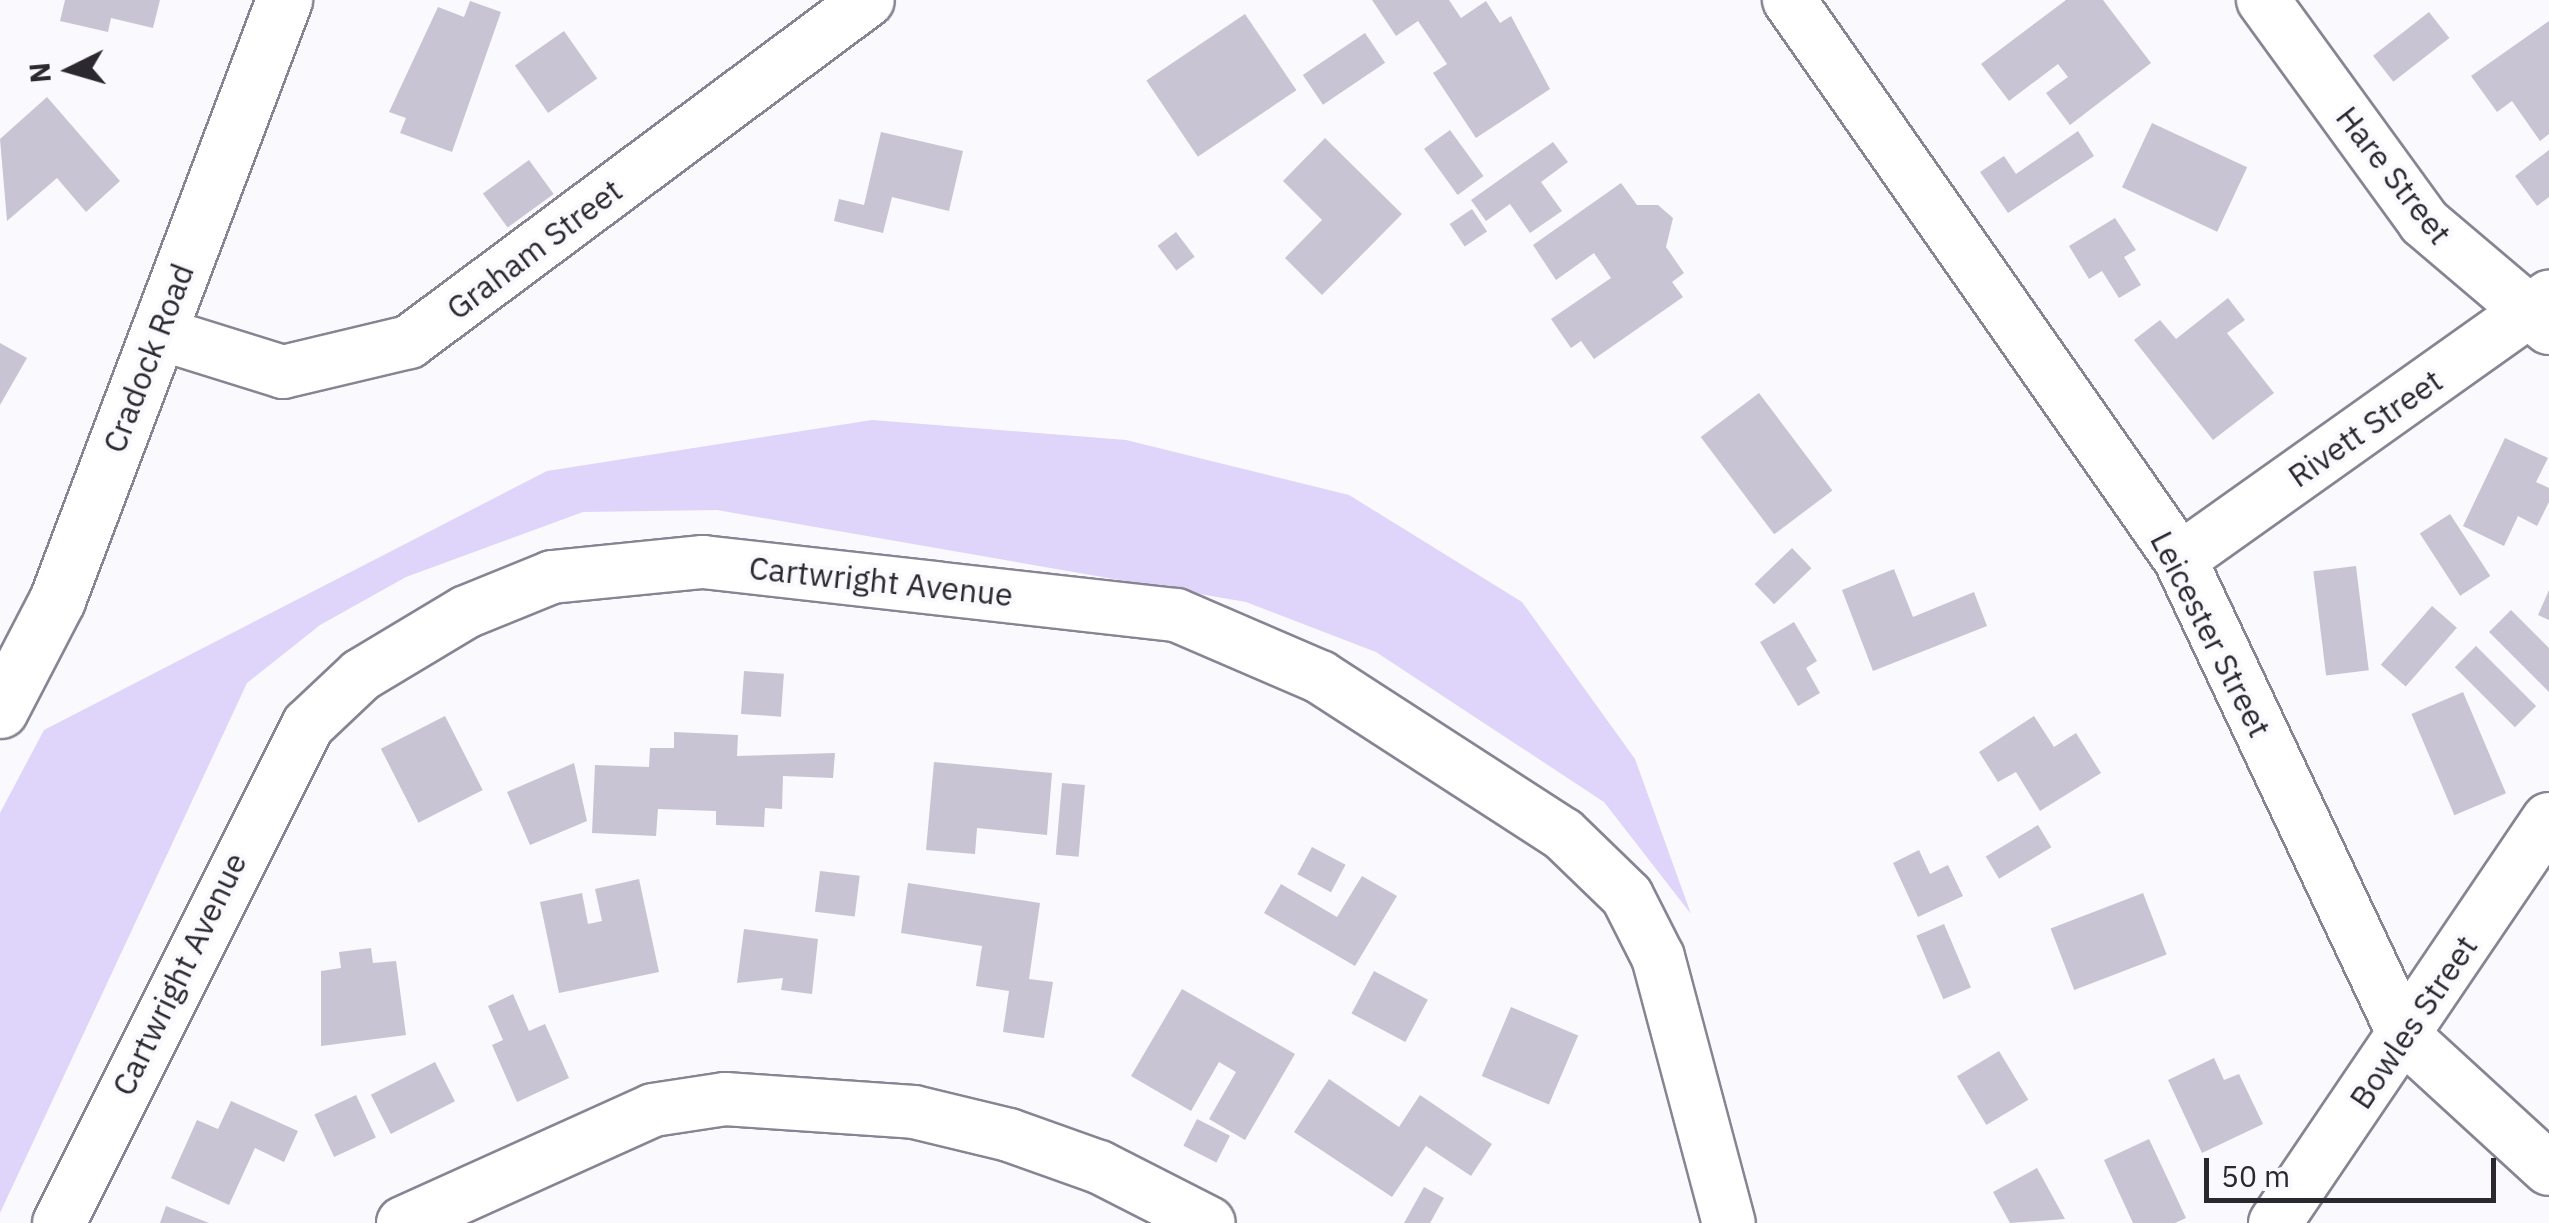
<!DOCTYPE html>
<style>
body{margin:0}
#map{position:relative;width:2549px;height:1223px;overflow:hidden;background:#faf9fd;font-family:"IBM Plex Sans",sans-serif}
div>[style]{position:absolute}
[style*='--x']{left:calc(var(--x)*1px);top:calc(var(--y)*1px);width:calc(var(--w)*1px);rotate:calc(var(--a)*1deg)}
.green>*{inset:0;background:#dfd4fa}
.building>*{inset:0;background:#c8c4d4;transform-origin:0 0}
.roads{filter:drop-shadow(2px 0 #888493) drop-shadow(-2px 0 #888493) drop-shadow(0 2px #888493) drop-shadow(0 -2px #888493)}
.minor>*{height:52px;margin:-26px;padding:0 26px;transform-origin:26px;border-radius:26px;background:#fff}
.major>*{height:55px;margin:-27.5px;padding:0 27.5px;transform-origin:27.5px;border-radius:27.5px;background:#fff}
span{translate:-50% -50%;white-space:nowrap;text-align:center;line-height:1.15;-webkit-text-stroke:8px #faf9fd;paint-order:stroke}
.street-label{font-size:32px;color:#2b292f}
.north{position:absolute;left:20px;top:20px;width:100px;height:100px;-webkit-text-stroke:8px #faf9fd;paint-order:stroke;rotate:265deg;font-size:28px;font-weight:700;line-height:40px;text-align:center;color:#2b292f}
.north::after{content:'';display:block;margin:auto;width:35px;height:45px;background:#2b292f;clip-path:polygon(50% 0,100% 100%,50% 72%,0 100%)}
.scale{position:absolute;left:2204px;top:1158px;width:292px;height:45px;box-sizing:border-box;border:5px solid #2b292f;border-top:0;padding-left:12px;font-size:30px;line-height:35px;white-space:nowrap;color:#2b292f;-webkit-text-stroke:8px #faf9fd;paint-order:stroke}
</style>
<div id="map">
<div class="green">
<i style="clip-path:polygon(872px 420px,1126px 440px,1349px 495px,1522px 602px,1635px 759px,1691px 914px,1604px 802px,1376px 652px,1246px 602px,717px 510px,583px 512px,406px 577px,320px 625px,247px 683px,0 1213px,0 813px,44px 730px,547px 471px)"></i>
</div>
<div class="building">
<i style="clip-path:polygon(65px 0,160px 0,153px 28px,111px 18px,108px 32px,60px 21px)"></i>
<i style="clip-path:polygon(1372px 0,1449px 0,1461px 18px,1486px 1px,1500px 23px,1511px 16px,1550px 89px,1476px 138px,1433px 73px,1447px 64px,1418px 21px,1396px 36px)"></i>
<i style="clip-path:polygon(2066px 0,2103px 0,2151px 63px,2070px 125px,2046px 93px,2068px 77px,2058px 64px,2009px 101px,1981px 64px)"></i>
<i style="clip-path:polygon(470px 1px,501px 12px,452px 152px,400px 133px,406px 118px,389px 112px,438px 7px,464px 17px)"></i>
<i style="left:2429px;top:12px;width:33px;height:71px;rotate:52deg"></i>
<i style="left:1245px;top:14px;width:92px;height:119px;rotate:56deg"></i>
<i style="clip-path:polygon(2549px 21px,2549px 134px,2540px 141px,2512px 101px,2497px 112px,2471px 76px)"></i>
<i style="left:564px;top:31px;width:58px;height:60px;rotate:55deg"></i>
<i style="left:1365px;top:33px;width:36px;height:75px;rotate:56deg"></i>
<i style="clip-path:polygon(47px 97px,120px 181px,86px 212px,57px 178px,7px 221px,0 139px)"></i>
<i style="left:2152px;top:123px;width:105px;height:71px;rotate:25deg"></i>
<i style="left:1450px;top:130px;width:57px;height:32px;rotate:54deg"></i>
<i style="clip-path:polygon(2078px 131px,2094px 156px,2008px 213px,1980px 172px,2004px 156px,2016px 174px)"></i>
<i style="clip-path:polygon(881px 132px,963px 151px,949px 211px,892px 197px,883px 233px,834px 221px,839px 199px,864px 205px)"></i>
<i style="clip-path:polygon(1325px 138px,1402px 214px,1322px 295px,1285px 258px,1322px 220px,1283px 181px)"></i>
<i style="clip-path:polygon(1553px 142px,1568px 162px,1541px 182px,1562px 211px,1530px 233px,1510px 204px,1486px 221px,1471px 200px)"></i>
<i style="clip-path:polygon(2549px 150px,2549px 197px,2537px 206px,2515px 176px)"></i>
<i style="left:529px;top:160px;width:42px;height:57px;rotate:54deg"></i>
<i style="clip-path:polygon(1621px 183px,1637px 205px,1658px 205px,1673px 218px,1666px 247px,1684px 273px,1672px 282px,1683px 297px,1594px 359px,1581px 341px,1571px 348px,1551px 319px,1611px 278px,1594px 253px,1556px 280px,1533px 245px)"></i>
<i style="left:1472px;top:209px;width:27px;height:27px;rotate:56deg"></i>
<i style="clip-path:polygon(2115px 218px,2136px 250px,2124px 257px,2141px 285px,2119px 298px,2102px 271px,2089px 279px,2069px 246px)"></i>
<i style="left:1176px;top:232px;width:31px;height:23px;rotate:53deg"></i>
<i style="clip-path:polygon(2228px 298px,2245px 320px,2227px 333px,2274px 393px,2213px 440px,2134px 340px,2160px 320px,2176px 339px)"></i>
<i style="clip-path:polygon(0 343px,27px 358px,0 405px)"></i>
<i style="left:1759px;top:393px;width:122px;height:73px;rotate:53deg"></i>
<i style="clip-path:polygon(2505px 438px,2548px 458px,2536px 482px,2549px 488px,2549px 502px,2537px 526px,2518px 516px,2504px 546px,2463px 526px)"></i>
<i style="left:2450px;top:514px;width:74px;height:36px;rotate:57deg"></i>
<i style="left:1792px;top:548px;width:28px;height:52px;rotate:46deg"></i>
<i style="left:2356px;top:566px;width:105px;height:43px;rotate:83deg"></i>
<i style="clip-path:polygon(1894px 569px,1913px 617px,1974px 592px,1987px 626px,1873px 671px,1842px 590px)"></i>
<i style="clip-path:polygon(2549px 590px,2549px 620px,2538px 615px)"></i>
<i style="left:2432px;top:606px;width:33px;height:78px;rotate:41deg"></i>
<i style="clip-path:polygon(2511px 610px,2549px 648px,2549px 692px,2489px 632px)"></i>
<i style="clip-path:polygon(1794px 622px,1817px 661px,1806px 668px,1820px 693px,1798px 706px,1760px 642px)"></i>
<i style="left:2476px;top:646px;width:85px;height:30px;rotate:45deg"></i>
<i style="left:744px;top:671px;width:40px;height:43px;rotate:4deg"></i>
<i style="left:2463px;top:692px;width:110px;height:56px;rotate:67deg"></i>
<i style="left:445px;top:716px;width:83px;height:72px;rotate:63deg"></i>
<i style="clip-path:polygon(2034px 716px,2054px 747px,2076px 733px,2101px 773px,2040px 811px,2016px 772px,1998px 782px,1979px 752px)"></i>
<i style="clip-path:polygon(674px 732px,738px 735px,737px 756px,835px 753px,833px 778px,783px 776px,782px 809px,765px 808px,764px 827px,716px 825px,716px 811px,658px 809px,656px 836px,592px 833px,595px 765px,649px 767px,650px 748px,674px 748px)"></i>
<i style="clip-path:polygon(934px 762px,1052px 773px,1047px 835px,977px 828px,975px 854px,926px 850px)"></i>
<i style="clip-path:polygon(574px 763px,587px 821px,530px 845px,507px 792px)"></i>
<i style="left:1062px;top:783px;width:23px;height:72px;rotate:5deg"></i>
<i style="left:2038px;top:825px;width:26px;height:61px;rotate:59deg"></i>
<i style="left:1312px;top:847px;width:38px;height:31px;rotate:28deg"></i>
<i style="clip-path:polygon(1919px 850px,1930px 874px,1948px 865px,1963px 896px,1918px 917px,1893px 863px)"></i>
<i style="left:820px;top:871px;width:40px;height:41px;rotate:7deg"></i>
<i style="clip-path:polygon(1362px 876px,1397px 896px,1355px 966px,1264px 913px,1281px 884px,1337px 917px)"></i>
<i style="clip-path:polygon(639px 879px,659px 972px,559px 993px,540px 902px,582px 893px,588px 924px,602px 921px,595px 889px)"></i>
<i style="clip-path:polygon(908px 883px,1040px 903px,1029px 979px,1053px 982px,1044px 1038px,1003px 1032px,1009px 991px,976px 986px,982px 946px,901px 933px)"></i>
<i style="left:2143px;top:893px;width:66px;height:99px;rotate:69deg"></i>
<i style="left:1944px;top:924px;width:69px;height:30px;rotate:67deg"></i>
<i style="clip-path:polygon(744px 929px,818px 939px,812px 994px,781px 990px,783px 978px,737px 983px)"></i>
<i style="clip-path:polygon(371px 948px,373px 963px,396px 961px,406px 1035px,321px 1046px,321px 971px,341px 968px,339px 952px)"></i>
<i style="left:1374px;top:971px;width:61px;height:48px;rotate:28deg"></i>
<i style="clip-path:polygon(1182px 989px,1295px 1054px,1245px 1140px,1209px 1119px,1236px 1072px,1219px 1062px,1191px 1111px,1131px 1076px)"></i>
<i style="clip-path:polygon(513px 994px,529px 1031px,545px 1024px,569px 1078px,517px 1102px,492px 1045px,503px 1040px,488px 1006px)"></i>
<i style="left:1511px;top:1007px;width:73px;height:75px;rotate:23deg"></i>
<i style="left:1999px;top:1051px;width:57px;height:49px;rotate:59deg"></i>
<i style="clip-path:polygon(2214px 1058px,2224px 1080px,2239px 1074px,2263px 1124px,2202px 1153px,2168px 1080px)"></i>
<i style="left:435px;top:1062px;width:44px;height:72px;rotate:63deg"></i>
<i style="clip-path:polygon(1329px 1079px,1399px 1127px,1420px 1095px,1492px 1144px,1471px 1176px,1426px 1146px,1392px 1197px,1294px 1132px)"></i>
<i style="left:356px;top:1095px;width:47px;height:46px;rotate:65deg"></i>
<i style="clip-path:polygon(231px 1101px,298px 1131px,284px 1162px,255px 1148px,229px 1205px,171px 1178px,197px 1120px,218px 1129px)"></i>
<i style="left:1197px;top:1119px;width:37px;height:30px;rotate:27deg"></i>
<i style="clip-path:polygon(2149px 1139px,2186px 1218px,2175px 1223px,2133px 1223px,2104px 1160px)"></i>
<i style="clip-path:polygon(2037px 1168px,2065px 1219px,2010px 1223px,1993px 1192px)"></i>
<i style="clip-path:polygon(1424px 1187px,1444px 1198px,1430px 1223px,1404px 1223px)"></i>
<i style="clip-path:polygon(166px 1206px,209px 1223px,160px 1223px)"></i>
</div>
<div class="roads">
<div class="minor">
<i style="--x:1789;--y:0;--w:682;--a:55.03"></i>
<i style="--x:2180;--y:559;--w:528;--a:64.79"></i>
<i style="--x:2405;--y:1037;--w:195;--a:42.5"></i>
<i style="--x:2263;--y:0;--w:274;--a:54"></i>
<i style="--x:2424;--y:222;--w:164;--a:40.3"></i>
<i style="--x:158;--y:333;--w:131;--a:17.3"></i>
<i style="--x:283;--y:372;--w:130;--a:-13.4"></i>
<i style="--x:409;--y:342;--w:572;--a:-36.69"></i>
<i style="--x:2180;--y:559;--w:453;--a:-35.4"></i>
<i style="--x:59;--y:1223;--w:557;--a:-63.43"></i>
<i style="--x:308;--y:725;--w:73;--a:-43.3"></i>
<i style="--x:361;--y:675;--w:122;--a:-31"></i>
<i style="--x:466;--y:612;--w:93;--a:-22.1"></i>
<i style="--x:552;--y:577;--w:152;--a:-5.7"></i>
<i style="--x:703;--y:562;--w:476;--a:6.4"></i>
<i style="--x:1176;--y:615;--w:157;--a:23.3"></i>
<i style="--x:1320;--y:677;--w:289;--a:32.9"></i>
<i style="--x:1563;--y:834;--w:89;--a:44.1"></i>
<i style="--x:1627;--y:896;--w:68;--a:63.1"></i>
<i style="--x:1658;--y:957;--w:275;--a:75.1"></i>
<i style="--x:403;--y:1223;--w:274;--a:-24.3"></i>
<i style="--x:653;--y:1110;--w:73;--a:-8.7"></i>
<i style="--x:725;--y:1099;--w:189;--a:3.9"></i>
<i style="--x:914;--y:1112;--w:98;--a:13.6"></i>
<i style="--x:1009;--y:1135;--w:96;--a:19.6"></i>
<i style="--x:1099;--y:1167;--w:123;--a:27"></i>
<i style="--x:2275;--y:1223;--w:488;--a:-55.9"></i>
</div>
<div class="major">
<i style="--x:0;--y:710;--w:124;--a:-62.6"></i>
<i style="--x:57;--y:600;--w:642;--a:-69.28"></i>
</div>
</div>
<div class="street-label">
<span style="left:2394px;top:175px;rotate:52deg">Hare Street</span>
<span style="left:534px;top:249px;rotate:-37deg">Graham Street</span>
<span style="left:148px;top:358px;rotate:-69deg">Cradock Road</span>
<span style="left:2365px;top:428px;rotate:-35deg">Rivett Street</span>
<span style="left:881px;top:581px;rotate:6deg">Cartwright Avenue</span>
<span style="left:2211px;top:634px;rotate:63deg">Leicester Street</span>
<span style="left:179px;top:974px;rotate:-64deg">Cartwright Avenue</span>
<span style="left:2413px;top:1022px;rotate:-56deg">Bowles Street</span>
</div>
<div class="north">N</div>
<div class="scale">50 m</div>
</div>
